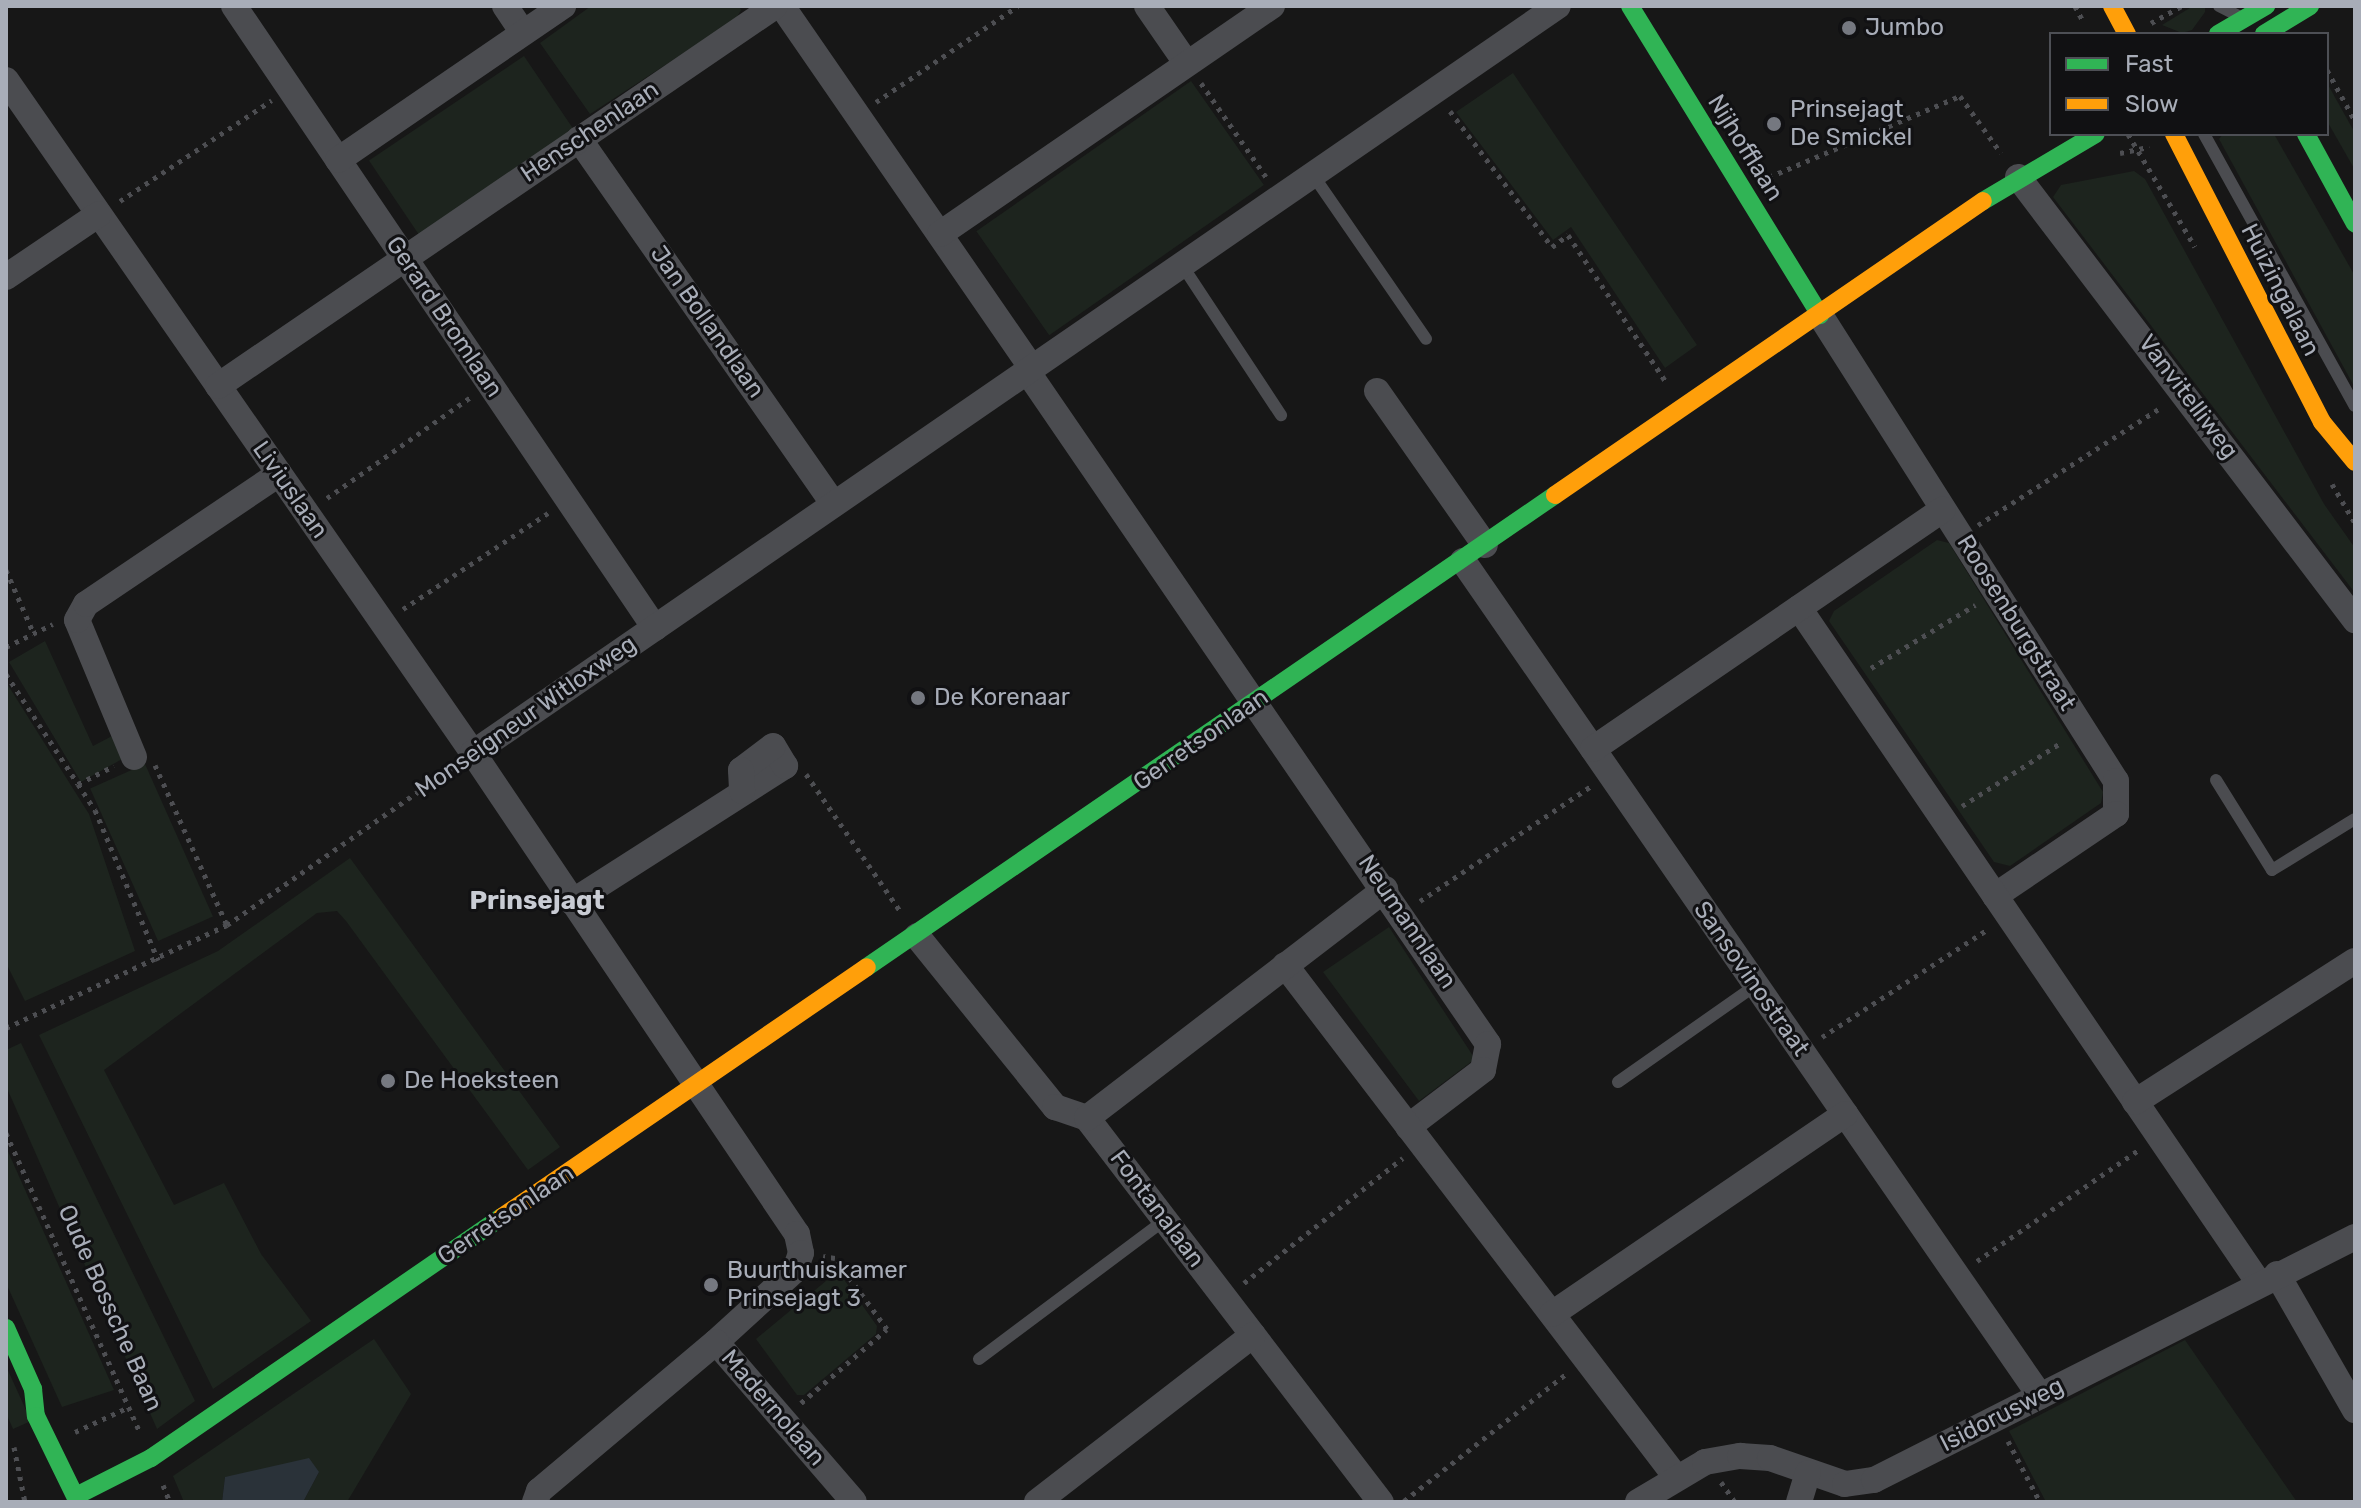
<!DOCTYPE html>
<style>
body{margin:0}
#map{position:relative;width:2361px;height:1508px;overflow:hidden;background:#171717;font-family:Rubik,sans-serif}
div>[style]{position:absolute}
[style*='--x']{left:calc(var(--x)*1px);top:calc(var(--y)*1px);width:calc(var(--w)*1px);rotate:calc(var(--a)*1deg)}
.green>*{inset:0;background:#1d241e;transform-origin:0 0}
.water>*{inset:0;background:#2a3239}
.path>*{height:5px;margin-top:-2.5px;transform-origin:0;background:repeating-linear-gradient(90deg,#4d4e52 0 4px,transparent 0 10px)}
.lane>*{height:12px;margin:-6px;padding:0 6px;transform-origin:6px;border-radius:6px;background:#4b4c50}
.street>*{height:26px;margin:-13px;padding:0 13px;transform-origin:13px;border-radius:13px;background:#4b4c50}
.fast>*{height:18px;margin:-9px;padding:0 9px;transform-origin:9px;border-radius:9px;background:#30b455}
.slow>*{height:18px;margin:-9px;padding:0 9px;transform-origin:9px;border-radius:9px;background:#ff9f0a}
.dots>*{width:22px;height:22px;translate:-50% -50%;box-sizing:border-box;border:4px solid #111113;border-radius:50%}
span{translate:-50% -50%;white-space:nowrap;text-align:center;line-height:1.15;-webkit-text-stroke:6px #111113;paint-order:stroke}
.poi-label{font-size:24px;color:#a8adb8}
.left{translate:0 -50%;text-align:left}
.street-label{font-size:24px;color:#a8adb8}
.neighbourhood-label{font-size:26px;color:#c9ccd4;font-weight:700}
.frame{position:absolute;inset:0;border:8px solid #a8adb8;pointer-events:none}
.legend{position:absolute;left:2049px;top:32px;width:280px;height:104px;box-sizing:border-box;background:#111113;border:2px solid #4d4f55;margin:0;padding:10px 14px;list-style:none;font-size:24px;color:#a8adb8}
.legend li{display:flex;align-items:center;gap:16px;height:40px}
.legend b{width:40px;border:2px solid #4d4f55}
</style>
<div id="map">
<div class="green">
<i style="clip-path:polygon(591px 6px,739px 6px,741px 10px,736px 19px,590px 114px,540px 43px)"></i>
<i style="clip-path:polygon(2193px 6px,2205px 6px,2205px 12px,2192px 30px,2182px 33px,2162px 25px)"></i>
<i style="left:524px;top:56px;width:90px;height:187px;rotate:56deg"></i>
<i style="clip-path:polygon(1513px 73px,1697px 345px,1665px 368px,1571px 227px,1553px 240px,1456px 112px)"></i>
<i style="left:1191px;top:81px;width:127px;height:262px;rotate:55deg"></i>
<i style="clip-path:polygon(2327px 83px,2355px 133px,2355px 170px,2327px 121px)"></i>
<i style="clip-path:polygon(2223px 134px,2274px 134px,2355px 276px,2355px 388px,2219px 139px)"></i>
<i style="clip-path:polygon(2134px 171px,2145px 179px,2324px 504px,2355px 548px,2355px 593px,2053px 197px,2061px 185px)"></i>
<i style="clip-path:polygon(1937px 540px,1949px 543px,2103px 792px,2101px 803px,2010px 866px,1994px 862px,1829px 621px,1834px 611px)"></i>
<i style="clip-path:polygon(45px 641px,93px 746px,114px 735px,124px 758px,81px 782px,9px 662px)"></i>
<i style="clip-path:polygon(6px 682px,89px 814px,135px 951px,25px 1001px,6px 963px)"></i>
<i style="left:145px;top:764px;width:167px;height:60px;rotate:66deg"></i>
<i style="clip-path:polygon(350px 858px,560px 1147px,528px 1170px,346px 921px,337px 911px,317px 913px,104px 1070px,174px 1205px,224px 1183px,261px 1254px,311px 1321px,213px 1389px,39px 1035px,218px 951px)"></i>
<i style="clip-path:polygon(1389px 927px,1475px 1059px,1419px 1101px,1323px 972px)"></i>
<i style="clip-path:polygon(21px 1043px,195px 1401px,157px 1429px,6px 1086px,6px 1050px)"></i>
<i style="clip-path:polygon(6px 1147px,114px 1390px,62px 1407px,6px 1283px)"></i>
<i style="clip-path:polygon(838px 1271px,877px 1326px,876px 1334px,804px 1395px,797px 1395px,756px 1339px)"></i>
<i style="clip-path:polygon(374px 1339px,411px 1394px,347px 1502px,303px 1502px,319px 1472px,225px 1477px,222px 1502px,184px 1502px,173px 1476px)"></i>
<i style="clip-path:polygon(2185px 1340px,2297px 1502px,2046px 1502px,2009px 1431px)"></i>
<i style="clip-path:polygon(6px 1366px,31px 1421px,13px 1429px,6px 1413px)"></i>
</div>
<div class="water">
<i style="clip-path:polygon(309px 1458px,319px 1472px,303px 1502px,222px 1502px,225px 1477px)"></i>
</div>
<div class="path">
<i style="--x:2075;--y:6;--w:19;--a:62"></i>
<i style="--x:2151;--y:23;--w:35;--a:-29"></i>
<i style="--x:2327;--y:70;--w:58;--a:61.2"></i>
<i style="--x:1201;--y:83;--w:114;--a:55.3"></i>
<i style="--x:876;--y:102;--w:171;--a:-34.1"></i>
<i style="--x:1450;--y:111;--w:170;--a:53.1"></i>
<i style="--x:1552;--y:247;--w:20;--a:-37"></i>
<i style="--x:1568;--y:235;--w:177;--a:56.3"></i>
<i style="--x:2128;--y:134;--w:131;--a:59.3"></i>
<i style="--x:2120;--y:153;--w:30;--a:-12"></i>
<i style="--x:1769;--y:177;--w:207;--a:-23"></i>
<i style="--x:1960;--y:96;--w:70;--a:54.3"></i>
<i style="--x:120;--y:201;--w:182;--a:-33.6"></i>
<i style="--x:2332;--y:484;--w:45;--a:59.5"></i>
<i style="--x:327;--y:498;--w:177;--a:-35.1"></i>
<i style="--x:1978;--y:525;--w:219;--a:-32.7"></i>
<i style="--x:6;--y:570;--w:70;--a:66.4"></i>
<i style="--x:403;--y:609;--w:174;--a:-33.5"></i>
<i style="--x:6;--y:647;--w:52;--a:-26.1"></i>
<i style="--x:1871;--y:668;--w:122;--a:-31.2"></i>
<i style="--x:6;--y:674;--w:131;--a:56.8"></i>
<i style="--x:78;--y:784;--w:40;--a:-26.6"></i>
<i style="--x:155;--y:765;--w:175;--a:65.8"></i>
<i style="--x:806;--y:774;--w:166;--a:55.5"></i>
<i style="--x:78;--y:784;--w:31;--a:57"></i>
<i style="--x:95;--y:810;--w:163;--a:67.2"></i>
<i style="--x:1962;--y:806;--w:119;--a:-32.6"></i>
<i style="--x:1420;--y:901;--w:206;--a:-33.9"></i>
<i style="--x:6;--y:1028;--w:244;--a:-25"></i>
<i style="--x:227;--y:925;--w:279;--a:-34.9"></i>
<i style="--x:1822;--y:1037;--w:198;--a:-33"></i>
<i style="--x:6;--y:1133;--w:326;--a:65.9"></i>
<i style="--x:1977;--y:1261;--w:198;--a:-34.5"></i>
<i style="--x:1244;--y:1283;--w:202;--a:-38.2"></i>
<i style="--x:801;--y:1403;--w:113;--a:-40.7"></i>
<i style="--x:887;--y:1329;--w:88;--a:-126.2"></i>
<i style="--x:835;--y:1258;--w:12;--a:-171"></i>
<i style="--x:75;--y:1432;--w:60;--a:-24.8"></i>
<i style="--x:2008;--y:1441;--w:69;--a:62.3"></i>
<i style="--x:14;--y:1447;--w:56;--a:78.7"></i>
<i style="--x:1721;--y:1482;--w:24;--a:55"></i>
<i style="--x:163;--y:1485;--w:18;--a:68"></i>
<i style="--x:1404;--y:1501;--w:206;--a:-38.1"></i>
</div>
<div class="lane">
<i style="--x:2219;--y:6;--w:22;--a:27"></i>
<i style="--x:2204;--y:134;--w:311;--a:61"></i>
<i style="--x:1313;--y:175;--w:199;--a:55.4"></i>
<i style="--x:1182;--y:265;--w:180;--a:56.6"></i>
<i style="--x:2216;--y:780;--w:106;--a:58.1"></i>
<i style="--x:2272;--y:870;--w:97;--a:-31.6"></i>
<i style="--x:1618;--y:1082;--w:169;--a:-35.1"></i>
<i style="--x:979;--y:1359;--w:232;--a:-36.8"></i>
</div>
<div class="street">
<i style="--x:234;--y:6;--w:751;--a:55.91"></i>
<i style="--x:505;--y:6;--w:32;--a:56"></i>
<i style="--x:782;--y:6;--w:440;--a:55.4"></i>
<i style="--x:1147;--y:6;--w:70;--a:55.4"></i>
<i style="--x:6;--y:80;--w:819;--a:55.24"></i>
<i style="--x:473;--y:753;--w:580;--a:56.04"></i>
<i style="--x:797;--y:1234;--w:19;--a:78"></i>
<i style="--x:801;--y:1253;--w:18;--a:109"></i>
<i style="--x:795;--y:1270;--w:107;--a:137.7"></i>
<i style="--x:716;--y:1342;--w:211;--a:49.2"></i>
<i style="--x:579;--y:139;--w:445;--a:55.1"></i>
<i style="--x:338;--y:160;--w:273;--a:-34.4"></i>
<i style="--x:2018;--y:177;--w:557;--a:52.74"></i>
<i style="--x:940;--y:234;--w:403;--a:-34.5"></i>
<i style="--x:6;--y:277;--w:112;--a:-34.1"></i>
<i style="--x:1820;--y:315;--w:552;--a:57.58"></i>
<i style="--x:2116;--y:781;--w:33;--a:90"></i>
<i style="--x:2116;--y:814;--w:146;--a:145.9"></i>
<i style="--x:1027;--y:371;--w:816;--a:55.59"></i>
<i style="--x:1488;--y:1044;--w:26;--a:101"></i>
<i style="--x:1483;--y:1070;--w:94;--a:142.8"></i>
<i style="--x:218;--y:386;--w:674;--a:-34.3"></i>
<i style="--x:1377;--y:391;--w:188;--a:55"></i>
<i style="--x:1463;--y:561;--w:1015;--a:55.35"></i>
<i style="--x:1799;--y:608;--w:817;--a:55.73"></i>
<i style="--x:1593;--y:749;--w:424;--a:-34.4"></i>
<i style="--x:473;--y:753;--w:1317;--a:-34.55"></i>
<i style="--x:134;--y:757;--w:148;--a:-112.6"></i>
<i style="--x:77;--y:620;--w:18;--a:-61"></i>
<i style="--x:86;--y:604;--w:233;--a:-34"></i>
<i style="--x:572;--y:902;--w:253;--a:-32.6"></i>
<i style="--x:785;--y:766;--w:23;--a:-121"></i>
<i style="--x:773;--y:746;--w:40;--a:143"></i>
<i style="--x:741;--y:770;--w:21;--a:87"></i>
<i style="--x:917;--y:936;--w:220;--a:51.1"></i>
<i style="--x:1055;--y:1107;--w:34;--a:19"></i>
<i style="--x:1087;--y:1118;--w:484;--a:52.6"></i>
<i style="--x:1285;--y:965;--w:644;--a:52.63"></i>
<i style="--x:2135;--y:1102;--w:261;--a:-32.7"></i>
<i style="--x:1087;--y:1118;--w:376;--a:-37.5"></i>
<i style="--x:2277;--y:1274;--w:157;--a:60.2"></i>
<i style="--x:1552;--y:1314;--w:355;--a:-34.3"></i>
<i style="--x:535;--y:1502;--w:12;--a:-70"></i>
<i style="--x:539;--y:1491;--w:231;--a:-40.1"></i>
<i style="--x:1037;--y:1502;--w:273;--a:-37.7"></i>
<i style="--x:1638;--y:1502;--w:78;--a:-30.8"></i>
<i style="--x:1705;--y:1462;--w:36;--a:-10"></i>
<i style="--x:1740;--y:1456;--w:30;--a:4"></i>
<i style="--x:1770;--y:1458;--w:79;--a:19.1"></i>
<i style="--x:1845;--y:1484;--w:29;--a:-8"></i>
<i style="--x:1874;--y:1480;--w:539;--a:-26.8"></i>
<i style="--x:1799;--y:1502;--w:30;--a:-73"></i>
</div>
<div class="fast">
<i style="--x:1630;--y:6;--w:363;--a:58.4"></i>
<i style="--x:2218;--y:34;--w:56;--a:-30.3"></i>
<i style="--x:2264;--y:34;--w:54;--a:-31.3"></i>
<i style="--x:2306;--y:134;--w:102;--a:61.4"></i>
<i style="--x:1983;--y:201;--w:131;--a:-30.7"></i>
<i style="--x:867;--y:967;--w:834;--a:-34.45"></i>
<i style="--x:6;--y:1328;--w:67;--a:66.1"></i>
<i style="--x:33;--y:1389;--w:27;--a:84"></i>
<i style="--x:36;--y:1416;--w:96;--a:64"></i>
<i style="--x:76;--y:1496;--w:84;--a:-26.9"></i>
<i style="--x:151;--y:1458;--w:426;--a:-34.5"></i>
</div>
<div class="slow">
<i style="--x:2112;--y:6;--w:32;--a:62"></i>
<i style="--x:2174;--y:134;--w:324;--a:62.8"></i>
<i style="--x:2322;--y:422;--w:52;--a:50.5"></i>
<i style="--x:1555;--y:495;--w:519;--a:-34.49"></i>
<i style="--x:502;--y:1217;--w:442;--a:-34.4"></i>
</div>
<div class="dots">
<i style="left:1849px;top:28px;background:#757880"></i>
<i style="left:1774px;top:124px;background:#757880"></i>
<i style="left:918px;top:698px;background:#757880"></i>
<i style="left:388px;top:1081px;background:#757880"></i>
<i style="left:711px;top:1285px;background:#757880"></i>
</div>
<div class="poi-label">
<span class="left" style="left:1865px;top:28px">Jumbo</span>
<span class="left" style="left:1790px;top:124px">Prinsejagt<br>De Smickel</span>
<span class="left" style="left:934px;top:698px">De Korenaar</span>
<span class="left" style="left:404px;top:1081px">De Hoeksteen</span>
<span class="left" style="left:727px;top:1285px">Buurthuiskamer<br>Prinsejagt 3</span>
</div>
<div class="street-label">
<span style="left:590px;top:132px;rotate:-34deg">Henschenlaan</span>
<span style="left:1745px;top:148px;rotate:58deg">Nijhofflaan</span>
<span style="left:2280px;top:290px;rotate:63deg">Huizingalaan</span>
<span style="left:444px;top:317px;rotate:56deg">Gerard Bromlaan</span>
<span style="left:707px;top:322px;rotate:55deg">Jan Bollandlaan</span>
<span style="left:2188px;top:397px;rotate:53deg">Vanvitelliweg</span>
<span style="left:290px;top:490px;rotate:55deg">Liviuslaan</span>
<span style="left:2016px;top:623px;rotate:58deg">Roosenburgstraat</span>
<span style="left:526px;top:717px;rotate:-35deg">Monseigneur Witloxweg</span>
<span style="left:1201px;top:740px;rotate:-35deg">Gerretsonlaan</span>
<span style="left:1407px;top:922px;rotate:56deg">Neumannlaan</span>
<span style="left:1751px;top:979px;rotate:55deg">Sansovinostraat</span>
<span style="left:1157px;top:1209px;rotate:53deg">Fontanalaan</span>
<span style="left:506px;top:1215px;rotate:-34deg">Gerretsonlaan</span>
<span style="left:110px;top:1308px;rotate:66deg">Oude Bossche Baan</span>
<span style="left:773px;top:1408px;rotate:49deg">Madernolaan</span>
<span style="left:2002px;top:1415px;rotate:-27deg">Isidorusweg</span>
</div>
<div class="neighbourhood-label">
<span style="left:537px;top:901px">Prinsejagt</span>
</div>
<div class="frame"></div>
<ul class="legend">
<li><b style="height:10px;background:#30b455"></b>Fast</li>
<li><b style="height:10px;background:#ff9f0a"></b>Slow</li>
</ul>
</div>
